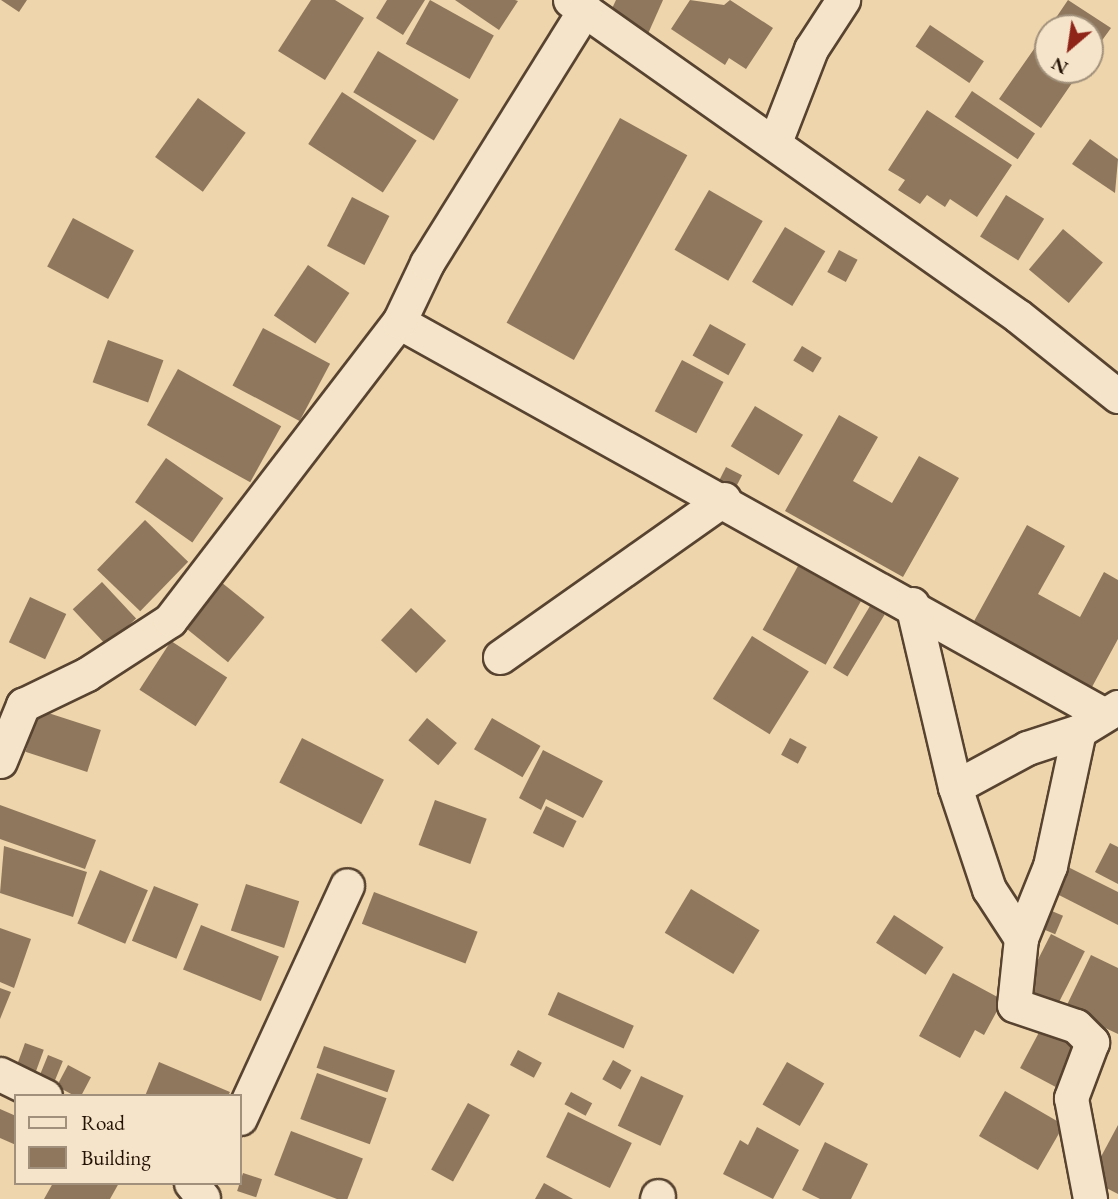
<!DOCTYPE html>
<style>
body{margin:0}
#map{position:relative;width:1118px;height:1199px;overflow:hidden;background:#efd5ac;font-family:"EB Garamond",serif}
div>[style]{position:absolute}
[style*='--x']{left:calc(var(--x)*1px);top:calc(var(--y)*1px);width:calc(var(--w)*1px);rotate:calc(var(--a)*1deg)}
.building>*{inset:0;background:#8e775c;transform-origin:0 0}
.roads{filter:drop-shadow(2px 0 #574330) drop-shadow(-2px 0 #574330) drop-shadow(0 2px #574330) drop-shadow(0 -2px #574330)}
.street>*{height:33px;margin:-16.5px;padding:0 16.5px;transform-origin:16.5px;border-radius:16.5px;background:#f5e4c9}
span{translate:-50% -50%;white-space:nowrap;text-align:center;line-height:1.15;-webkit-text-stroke:5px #f5e4c9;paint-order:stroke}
.legend{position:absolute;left:14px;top:1094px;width:228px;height:91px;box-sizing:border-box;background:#f5e4c9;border:2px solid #a1907b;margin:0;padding:9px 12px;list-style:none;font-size:21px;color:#241206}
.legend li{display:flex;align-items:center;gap:14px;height:35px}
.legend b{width:35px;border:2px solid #a1907b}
.north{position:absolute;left:1034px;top:14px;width:70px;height:70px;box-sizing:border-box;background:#f5e4c9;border:2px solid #a1907b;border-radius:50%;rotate:209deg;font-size:19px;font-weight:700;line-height:28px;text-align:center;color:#241206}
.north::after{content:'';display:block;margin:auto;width:24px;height:32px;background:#8f2418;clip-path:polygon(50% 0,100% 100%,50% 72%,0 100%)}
</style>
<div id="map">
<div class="building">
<i style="clip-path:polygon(1px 0,27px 0,19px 12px)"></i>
<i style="clip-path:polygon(311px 0,335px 0,364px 18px,325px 80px,278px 51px)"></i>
<i style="clip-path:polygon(387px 0,425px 0,403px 35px,376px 18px)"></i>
<i style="left:430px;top:0;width:73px;height:50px;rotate:29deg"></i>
<i style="clip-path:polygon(455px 0,515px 0,518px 1px,499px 30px)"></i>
<i style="clip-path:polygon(616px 0,663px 0,647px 36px,607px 19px)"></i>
<i style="clip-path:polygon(690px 0,724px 5px,730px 0,773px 28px,746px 69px,729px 58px,725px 65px,671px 29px)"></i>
<i style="clip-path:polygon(1068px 0,1111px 28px,1090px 57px,1090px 28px,1049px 28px)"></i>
<i style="left:930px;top:25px;width:65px;height:26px;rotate:34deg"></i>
<i style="clip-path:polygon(1048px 29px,1048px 70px,1081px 70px,1041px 128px,999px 99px)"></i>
<i style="left:378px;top:51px;width:94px;height:48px;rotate:31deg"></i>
<i style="left:972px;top:91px;width:76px;height:31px;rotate:34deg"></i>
<i style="left:342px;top:92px;width:89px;height:62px;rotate:33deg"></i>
<i style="left:198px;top:98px;width:59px;height:73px;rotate:36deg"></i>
<i style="clip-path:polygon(927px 110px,1012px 165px,977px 217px,950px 199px,945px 207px,927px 195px,920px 204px,898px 190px,905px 180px,888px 170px)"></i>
<i style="left:620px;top:118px;width:77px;height:234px;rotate:29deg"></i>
<i style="clip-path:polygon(1090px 139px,1118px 159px,1115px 193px,1072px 164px)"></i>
<i style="left:709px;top:190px;width:62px;height:69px;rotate:30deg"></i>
<i style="left:1006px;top:195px;width:45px;height:49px;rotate:32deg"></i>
<i style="left:352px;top:197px;width:42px;height:55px;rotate:27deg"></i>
<i style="left:73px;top:218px;width:69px;height:55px;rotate:28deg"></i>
<i style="left:785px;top:227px;width:47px;height:64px;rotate:31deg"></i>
<i style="left:1063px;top:229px;width:52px;height:53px;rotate:40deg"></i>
<i style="left:839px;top:250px;width:21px;height:25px;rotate:28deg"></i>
<i style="left:308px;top:265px;width:50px;height:61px;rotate:34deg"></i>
<i style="left:710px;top:324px;width:41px;height:36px;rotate:29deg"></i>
<i style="left:263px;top:328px;width:76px;height:65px;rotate:28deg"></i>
<i style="left:108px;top:340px;width:59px;height:45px;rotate:20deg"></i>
<i style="left:802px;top:346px;width:23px;height:17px;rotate:31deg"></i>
<i style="left:682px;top:360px;width:47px;height:58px;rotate:28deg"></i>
<i style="left:178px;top:369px;width:118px;height:64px;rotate:29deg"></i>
<i style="left:755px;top:406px;width:56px;height:47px;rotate:31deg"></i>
<i style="clip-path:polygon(839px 415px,878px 437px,853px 481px,892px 503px,919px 456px,959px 478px,903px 577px,785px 511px)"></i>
<i style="left:166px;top:458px;width:70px;height:54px;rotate:35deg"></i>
<i style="left:726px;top:467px;width:18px;height:19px;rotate:27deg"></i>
<i style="left:145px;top:520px;width:60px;height:69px;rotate:44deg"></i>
<i style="clip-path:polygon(1027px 525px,1065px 546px,1038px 594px,1080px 617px,1104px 572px,1118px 580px,1118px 639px,1092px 687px,973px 623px)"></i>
<i style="left:798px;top:566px;width:72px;height:73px;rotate:29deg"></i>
<i style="left:102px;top:582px;width:50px;height:40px;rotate:47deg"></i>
<i style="left:221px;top:582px;width:56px;height:58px;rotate:39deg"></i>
<i style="left:30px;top:597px;width:40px;height:50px;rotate:25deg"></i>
<i style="left:870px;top:606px;width:17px;height:72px;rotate:31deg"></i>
<i style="left:411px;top:608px;width:48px;height:44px;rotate:43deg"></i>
<i style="left:752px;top:636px;width:67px;height:74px;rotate:32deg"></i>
<i style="left:171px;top:641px;width:67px;height:58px;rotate:33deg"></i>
<i style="left:39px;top:710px;width:65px;height:44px;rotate:18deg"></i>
<i style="left:427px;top:718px;width:39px;height:29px;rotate:40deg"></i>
<i style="left:492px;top:718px;width:56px;height:36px;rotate:30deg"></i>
<i style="left:302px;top:738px;width:92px;height:50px;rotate:27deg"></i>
<i style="left:790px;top:738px;width:19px;height:19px;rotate:28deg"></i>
<i style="clip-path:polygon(543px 750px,603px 781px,583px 818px,546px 799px,541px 810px,519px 798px)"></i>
<i style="left:435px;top:800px;width:55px;height:48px;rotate:20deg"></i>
<i style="clip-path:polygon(0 805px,96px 840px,85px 869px,0 839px)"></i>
<i style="left:546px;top:806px;width:34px;height:30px;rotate:26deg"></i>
<i style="clip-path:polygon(1110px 843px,1118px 847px,1118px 884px,1095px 872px)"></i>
<i style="clip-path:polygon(4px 846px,87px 872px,73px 917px,0 893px)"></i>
<i style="clip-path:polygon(1064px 865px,1118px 892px,1118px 925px,1051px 891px)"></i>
<i style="left:100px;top:870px;width:52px;height:58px;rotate:23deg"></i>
<i style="left:246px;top:884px;width:56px;height:49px;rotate:18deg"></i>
<i style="left:154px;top:886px;width:48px;height:59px;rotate:22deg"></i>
<i style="left:691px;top:889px;width:80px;height:51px;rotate:31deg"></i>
<i style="left:374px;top:892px;width:111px;height:34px;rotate:21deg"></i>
<i style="left:1040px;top:906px;width:25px;height:20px;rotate:23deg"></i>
<i style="left:894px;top:915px;width:59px;height:33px;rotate:33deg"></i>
<i style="left:201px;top:925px;width:84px;height:48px;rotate:22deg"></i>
<i style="clip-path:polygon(0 928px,31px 939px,14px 988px,0 982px)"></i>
<i style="left:1051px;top:934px;width:38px;height:65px;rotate:27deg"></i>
<i style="clip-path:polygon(1091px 955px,1118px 968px,1118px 1034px,1065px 1009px)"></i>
<i style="clip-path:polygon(953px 973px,1003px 1000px,984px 1035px,975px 1030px,960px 1058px,919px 1036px)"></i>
<i style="clip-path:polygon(0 988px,11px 992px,0 1019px)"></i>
<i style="left:558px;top:992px;width:83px;height:25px;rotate:24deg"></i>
<i style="left:1044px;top:1023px;width:41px;height:51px;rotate:28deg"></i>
<i style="left:25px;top:1043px;width:20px;height:29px;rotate:20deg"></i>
<i style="left:324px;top:1046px;width:75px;height:23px;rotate:19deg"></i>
<i style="left:518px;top:1050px;width:27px;height:17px;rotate:28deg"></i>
<i style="left:48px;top:1055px;width:16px;height:26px;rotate:22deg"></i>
<i style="left:613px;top:1060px;width:21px;height:22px;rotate:29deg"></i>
<i style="clip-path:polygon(159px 1062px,230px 1092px,228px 1096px,145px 1096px)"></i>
<i style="left:787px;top:1062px;width:43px;height:49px;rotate:30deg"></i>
<i style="left:68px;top:1065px;width:26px;height:24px;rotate:28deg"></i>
<i style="left:317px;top:1073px;width:74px;height:49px;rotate:20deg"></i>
<i style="left:641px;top:1076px;width:47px;height:55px;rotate:25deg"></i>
<i style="left:1005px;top:1091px;width:68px;height:52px;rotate:30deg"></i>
<i style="left:571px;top:1092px;width:24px;height:14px;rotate:28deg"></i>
<i style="left:468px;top:1103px;width:25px;height:76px;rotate:29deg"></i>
<i style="clip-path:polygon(0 1109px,16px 1116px,16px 1145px,0 1138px)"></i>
<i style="left:568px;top:1112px;width:71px;height:50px;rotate:26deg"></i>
<i style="clip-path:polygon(1118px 1125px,1118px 1194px,1089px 1179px)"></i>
<i style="clip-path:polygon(757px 1127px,799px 1150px,773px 1199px,723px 1174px,740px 1140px,748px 1145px)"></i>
<i style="left:291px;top:1131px;width:77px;height:47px;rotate:21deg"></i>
<i style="clip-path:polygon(825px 1142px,868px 1164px,851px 1199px,820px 1199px,802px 1190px)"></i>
<i style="left:243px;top:1173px;width:20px;height:19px;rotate:18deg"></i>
<i style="clip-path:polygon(53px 1183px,119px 1183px,110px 1199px,44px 1199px)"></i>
<i style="clip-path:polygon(544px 1183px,573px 1199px,535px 1199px)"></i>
</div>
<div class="roads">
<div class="street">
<i style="--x:570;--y:0;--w:548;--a:35.2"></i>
<i style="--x:1018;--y:316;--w:128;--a:38.7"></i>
<i style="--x:775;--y:142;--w:100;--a:-68.8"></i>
<i style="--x:811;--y:49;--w:59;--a:-56.9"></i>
<i style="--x:399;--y:322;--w:804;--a:29.12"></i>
<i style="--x:912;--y:604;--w:188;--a:76.8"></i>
<i style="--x:955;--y:787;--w:108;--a:71.6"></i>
<i style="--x:989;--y:889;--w:59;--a:56.9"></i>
<i style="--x:1021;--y:938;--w:67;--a:96"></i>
<i style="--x:1014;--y:1005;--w:65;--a:18.7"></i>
<i style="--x:1076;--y:1026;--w:23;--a:45"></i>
<i style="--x:1092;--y:1042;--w:60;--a:110.6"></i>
<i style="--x:1071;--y:1098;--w:103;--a:79.3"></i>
<i style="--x:500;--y:657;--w:274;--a:-35.2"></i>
<i style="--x:0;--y:761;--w:61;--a:-67.7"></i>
<i style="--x:23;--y:705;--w:71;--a:-25.8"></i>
<i style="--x:87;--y:674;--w:99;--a:-33"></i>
<i style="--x:170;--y:620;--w:376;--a:-52.5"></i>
<i style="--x:399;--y:322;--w:65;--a:-64.6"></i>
<i style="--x:427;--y:263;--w:299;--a:-58.1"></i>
<i style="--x:955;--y:787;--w:82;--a:-28.4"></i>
<i style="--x:1027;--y:748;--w:55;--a:-18.1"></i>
<i style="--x:1021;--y:938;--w:78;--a:-68.1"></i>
<i style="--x:1050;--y:866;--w:138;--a:-77.9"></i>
<i style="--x:1079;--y:731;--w:46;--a:-31.6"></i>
<i style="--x:0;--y:1074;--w:50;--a:26.1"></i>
<i style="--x:240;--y:1118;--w:256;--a:-65.3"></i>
<i style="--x:191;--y:1183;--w:19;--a:51"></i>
<i style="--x:657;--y:1199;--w:3;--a:-72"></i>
</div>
</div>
<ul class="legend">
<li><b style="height:9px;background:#f5e4c9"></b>Road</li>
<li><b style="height:19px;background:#8e775c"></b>Building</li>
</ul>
<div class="north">N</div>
</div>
